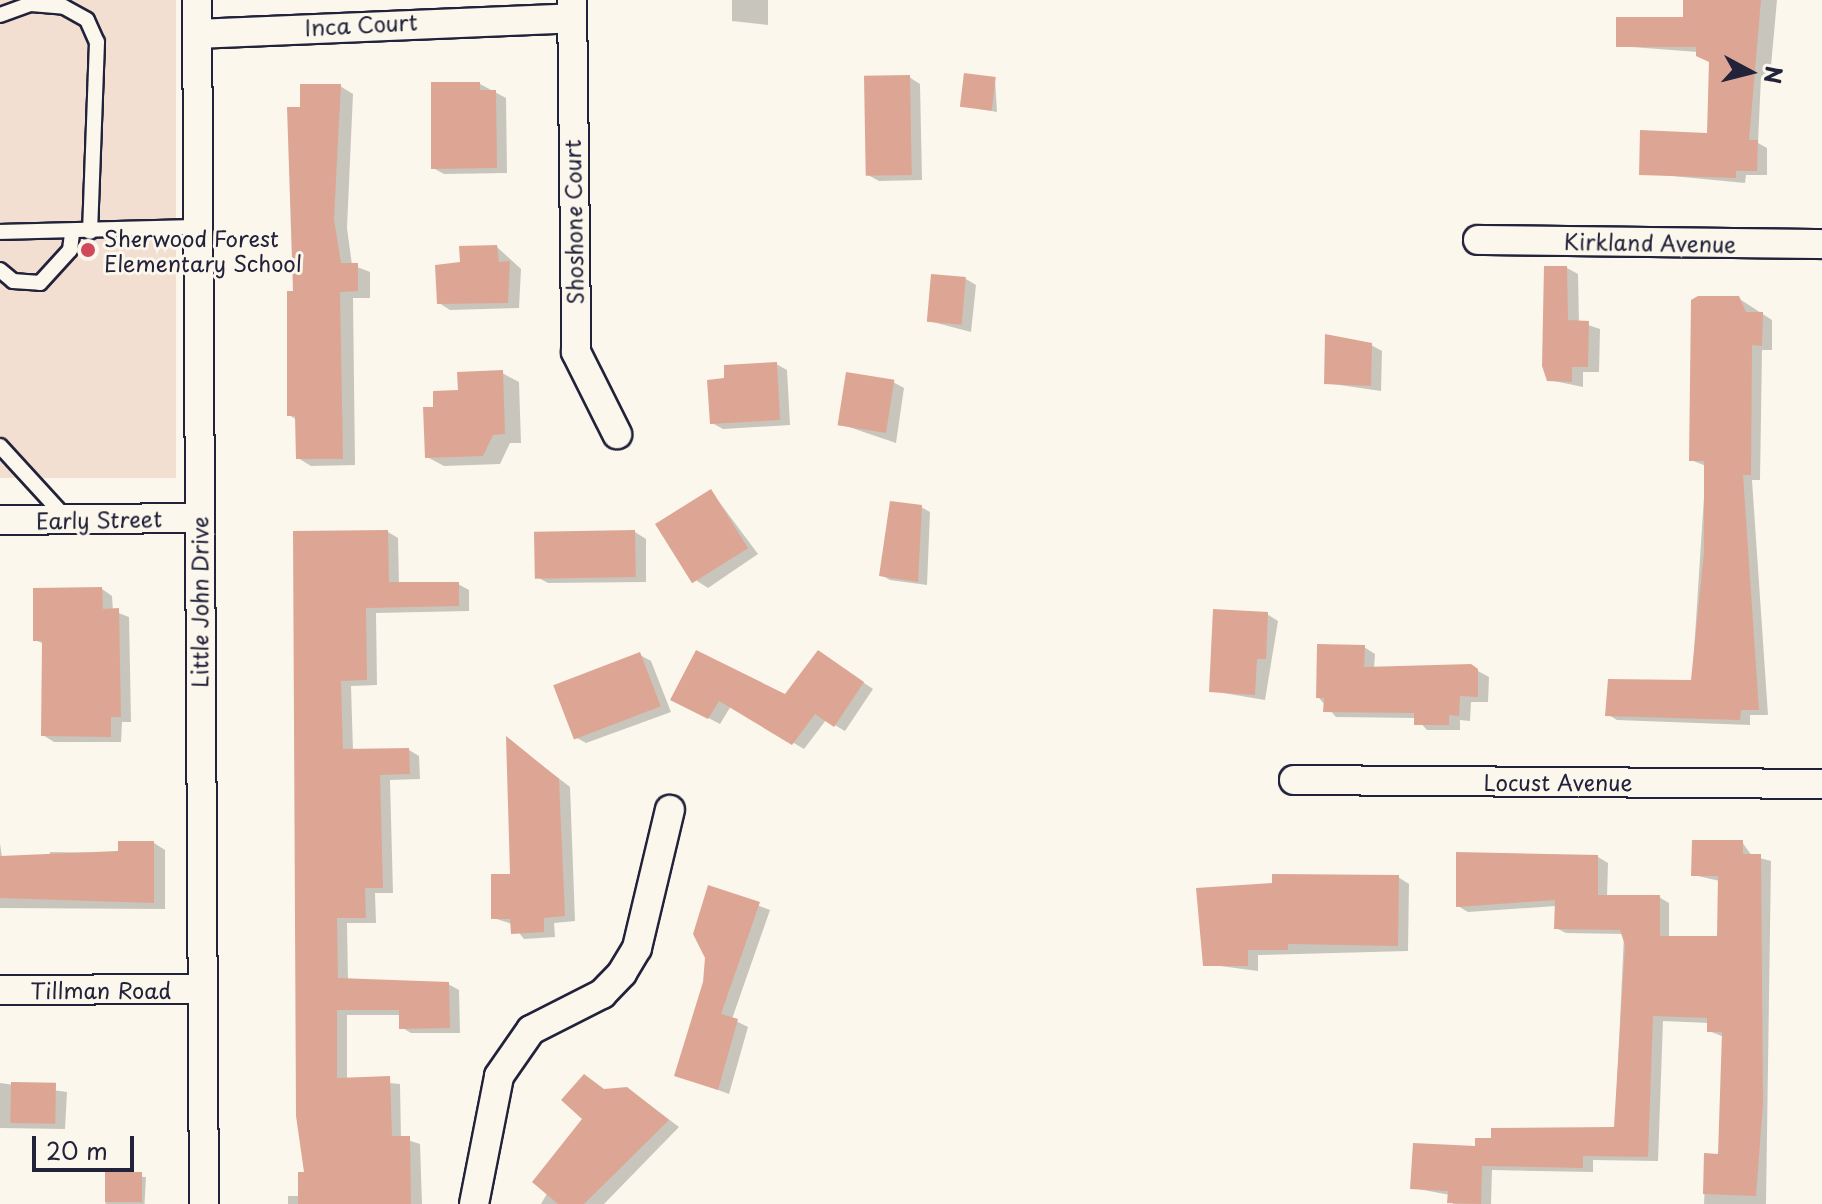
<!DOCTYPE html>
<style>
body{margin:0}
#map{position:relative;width:1822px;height:1204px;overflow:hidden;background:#fbf7ec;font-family:"Playpen Sans",sans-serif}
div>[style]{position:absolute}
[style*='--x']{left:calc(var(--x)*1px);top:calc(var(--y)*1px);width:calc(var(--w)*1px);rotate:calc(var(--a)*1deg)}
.built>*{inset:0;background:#f2dfd2;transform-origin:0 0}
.shadow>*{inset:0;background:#0003;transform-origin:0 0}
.building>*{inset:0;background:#dda694;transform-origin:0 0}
.roads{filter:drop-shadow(2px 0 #22223b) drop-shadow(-2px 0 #22223b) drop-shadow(0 2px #22223b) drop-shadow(0 -2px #22223b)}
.service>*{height:14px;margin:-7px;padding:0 7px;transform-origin:7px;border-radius:7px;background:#fbf7ec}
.minor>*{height:28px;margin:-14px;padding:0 14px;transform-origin:14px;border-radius:14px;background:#fbf7ec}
.dots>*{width:22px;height:22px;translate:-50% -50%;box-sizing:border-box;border:4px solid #fbf7ec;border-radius:50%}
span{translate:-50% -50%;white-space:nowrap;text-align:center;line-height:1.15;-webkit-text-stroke:6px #fbf7ec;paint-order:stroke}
.street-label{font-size:22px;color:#22223b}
.poi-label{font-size:22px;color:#22223b}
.left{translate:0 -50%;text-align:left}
.north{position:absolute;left:1710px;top:32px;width:80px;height:80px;-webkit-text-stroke:6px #fbf7ec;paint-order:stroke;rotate:97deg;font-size:22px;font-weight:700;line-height:32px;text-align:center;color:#22223b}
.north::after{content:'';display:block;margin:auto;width:28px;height:36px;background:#22223b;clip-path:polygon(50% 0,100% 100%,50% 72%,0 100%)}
.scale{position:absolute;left:32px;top:1136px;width:102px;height:36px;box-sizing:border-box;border:4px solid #22223b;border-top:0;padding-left:10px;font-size:24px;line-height:28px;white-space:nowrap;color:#22223b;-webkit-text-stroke:6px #fbf7ec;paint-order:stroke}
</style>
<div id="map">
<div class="built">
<i style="left:0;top:0;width:176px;height:478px"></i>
</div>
<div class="shadow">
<i style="clip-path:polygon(732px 0,768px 0,768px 25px,732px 21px)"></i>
<i style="clip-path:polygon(1685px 0,1777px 0,1770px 77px,1761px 77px,1758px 143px,1767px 148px,1767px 175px,1746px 175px,1745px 183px,1641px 173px,1709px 135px,1711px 62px,1698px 52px,1618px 46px,1685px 19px)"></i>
<i style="clip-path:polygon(909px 77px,920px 84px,922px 180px,879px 181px,868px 175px)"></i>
<i style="clip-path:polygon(995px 79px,997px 112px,962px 106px)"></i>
<i style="clip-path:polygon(480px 84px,506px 98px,507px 173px,444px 174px,433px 168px)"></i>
<i style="clip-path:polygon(340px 86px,353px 94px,347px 228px,352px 265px,370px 272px,370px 298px,353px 298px,355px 465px,311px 466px,298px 458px,297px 420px,289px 415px,302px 109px)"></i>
<i style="clip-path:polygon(497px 247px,521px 269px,519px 308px,450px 310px,439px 303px,462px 264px)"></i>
<i style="clip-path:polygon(1567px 268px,1578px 274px,1579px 322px,1600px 329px,1599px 372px,1583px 372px,1583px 387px,1549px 380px)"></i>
<i style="clip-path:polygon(966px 279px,976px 285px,971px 332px,929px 321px)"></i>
<i style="clip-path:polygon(1738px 298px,1772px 320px,1772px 350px,1762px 350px,1760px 480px,1752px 480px,1768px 715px,1750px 715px,1750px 725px,1617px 720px,1607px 714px,1692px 682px,1706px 466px,1691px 460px)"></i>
<i style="clip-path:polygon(1371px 345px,1382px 351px,1381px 391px,1326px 383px)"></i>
<i style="clip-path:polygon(776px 364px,787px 370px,790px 425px,723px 429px,712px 423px,726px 380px)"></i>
<i style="clip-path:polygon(502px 373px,519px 382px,521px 443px,510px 443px,500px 464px,444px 466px,427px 457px,435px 409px)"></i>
<i style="clip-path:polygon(893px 382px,904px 388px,896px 443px,840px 424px)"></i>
<i style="clip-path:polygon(711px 491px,758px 554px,708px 588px,697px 581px)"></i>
<i style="clip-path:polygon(921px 507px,930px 512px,927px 585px,890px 580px,881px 575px)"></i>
<i style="clip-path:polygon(388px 532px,398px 538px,399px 584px,458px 584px,469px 590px,469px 611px,376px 613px,377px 685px,351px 686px,353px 751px,409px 750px,419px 756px,420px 779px,390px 780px,393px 893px,375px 893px,376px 923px,347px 923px,348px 981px,448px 984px,459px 990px,460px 1033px,411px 1033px,401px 1027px,401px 1015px,347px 1015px,347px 1079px,400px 1084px,401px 1138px,420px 1144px,422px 1204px,288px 1204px,288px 1196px,300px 1196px,306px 1172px,295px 533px)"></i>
<i style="clip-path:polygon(635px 532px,646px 539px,646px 582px,548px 583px,537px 577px)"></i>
<i style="clip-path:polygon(102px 589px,112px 596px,113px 611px,129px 617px,131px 722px,122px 722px,121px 742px,54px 742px,43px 735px,44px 644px,35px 640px)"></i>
<i style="clip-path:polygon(1267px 614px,1278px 621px,1265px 700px,1211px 691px)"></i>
<i style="clip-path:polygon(1364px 647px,1375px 654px,1374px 669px,1478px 671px,1489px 677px,1488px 702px,1471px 702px,1470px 721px,1460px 720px,1460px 730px,1427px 730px,1416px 718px,1336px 717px,1318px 697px)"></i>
<i style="clip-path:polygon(640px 655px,651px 661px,671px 712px,586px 743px,575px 737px)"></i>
<i style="clip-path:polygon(829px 659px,873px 689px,845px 731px,826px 720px,804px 749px,731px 706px,720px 724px,672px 699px,786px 697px)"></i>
<i style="clip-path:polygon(508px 739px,570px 787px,575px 921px,554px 923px,555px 937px,524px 939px,512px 924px,493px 918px,512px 876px)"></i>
<i style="clip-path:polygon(1742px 842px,1752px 856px,1771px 861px,1766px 1204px,1704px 1204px,1706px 1155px,1720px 1156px,1724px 1037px,1709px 1031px,1709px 1023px,1663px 1021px,1658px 1161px,1593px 1160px,1593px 1172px,1492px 1170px,1491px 1204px,1453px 1204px,1450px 1195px,1413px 1188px,1477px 1148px,1615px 1129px,1624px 934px,1566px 933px,1556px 928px,1556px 906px,1468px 912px,1458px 906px,1598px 857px,1608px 863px,1607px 897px,1659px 897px,1669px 903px,1669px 938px,1719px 938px,1720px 881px,1693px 875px)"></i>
<i style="clip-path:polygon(0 843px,2px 858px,49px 859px,50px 852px,120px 853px,154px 843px,165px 850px,165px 909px,0 908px)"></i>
<i style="clip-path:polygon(1398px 877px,1409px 884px,1408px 951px,1258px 955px,1258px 971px,1205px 964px)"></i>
<i style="clip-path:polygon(710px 887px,770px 910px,732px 1019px,748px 1027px,729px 1094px,677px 1075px,705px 982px)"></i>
<i style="clip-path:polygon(0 1083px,67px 1092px,65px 1129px,0 1128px)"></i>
<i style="clip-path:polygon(606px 1091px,638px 1096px,679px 1127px,604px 1204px,541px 1204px)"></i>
<i style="left:107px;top:1175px;width:39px;height:29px;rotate:3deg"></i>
</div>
<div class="building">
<i style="clip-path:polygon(1683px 0,1761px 0,1749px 140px,1758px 140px,1757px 171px,1736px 171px,1736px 178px,1639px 175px,1640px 130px,1707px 133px,1709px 62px,1696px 56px,1696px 47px,1616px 47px,1616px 17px,1683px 17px)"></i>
<i style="left:964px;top:73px;width:32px;height:34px;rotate:7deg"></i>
<i style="left:910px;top:75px;width:100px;height:46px;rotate:89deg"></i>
<i style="clip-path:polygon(431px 82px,480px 82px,480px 90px,496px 90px,497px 168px,431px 169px)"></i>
<i style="clip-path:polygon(300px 84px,341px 84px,334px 219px,341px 263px,358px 263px,358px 291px,340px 292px,343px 459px,296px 459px,295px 416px,287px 416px,287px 291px,293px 291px,287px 107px,300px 107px)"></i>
<i style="clip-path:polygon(497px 245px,499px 262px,510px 261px,508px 303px,437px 304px,435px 265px,460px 262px,459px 246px)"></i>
<i style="clip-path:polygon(1544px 266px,1567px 266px,1568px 320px,1589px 321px,1588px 367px,1572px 367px,1572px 382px,1547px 381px,1542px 366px)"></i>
<i style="left:931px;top:274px;width:35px;height:48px;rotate:5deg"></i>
<i style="clip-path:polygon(1698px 296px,1739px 296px,1746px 312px,1763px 312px,1762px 346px,1752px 345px,1751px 475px,1743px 475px,1759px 710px,1741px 710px,1740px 720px,1605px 716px,1608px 679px,1691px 680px,1704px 552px,1704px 461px,1689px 461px,1691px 300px)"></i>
<i style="clip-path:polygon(1325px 334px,1372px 343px,1371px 386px,1324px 384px)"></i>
<i style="clip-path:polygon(777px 362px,780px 420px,710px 424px,707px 380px,724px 378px,724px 365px)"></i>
<i style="clip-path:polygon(503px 370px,505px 434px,493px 435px,483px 456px,425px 458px,423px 407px,433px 407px,433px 391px,458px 390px,457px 372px)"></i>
<i style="left:846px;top:372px;width:49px;height:54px;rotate:9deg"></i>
<i style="left:711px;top:489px;width:70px;height:66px;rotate:58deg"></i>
<i style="clip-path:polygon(890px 501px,922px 505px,918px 582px,879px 576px)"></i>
<i style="clip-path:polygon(388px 530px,389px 582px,459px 582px,459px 606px,366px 608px,367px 680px,341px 681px,343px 749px,409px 748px,410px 774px,380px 775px,383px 888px,365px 888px,366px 918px,337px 918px,338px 978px,449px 982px,450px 1028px,399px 1029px,399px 1010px,337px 1010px,337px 1078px,390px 1076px,392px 1136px,410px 1136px,411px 1204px,298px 1204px,298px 1172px,304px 1172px,296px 1116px,293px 531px)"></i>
<i style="left:635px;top:530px;width:47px;height:101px;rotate:89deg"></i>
<i style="clip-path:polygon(102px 587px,103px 609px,119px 608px,121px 717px,111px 717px,111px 737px,41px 736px,42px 641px,33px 641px,33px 588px)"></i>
<i style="clip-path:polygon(1213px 609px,1268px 612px,1266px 659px,1257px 659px,1255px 695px,1209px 692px)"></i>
<i style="clip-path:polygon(1317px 644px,1365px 645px,1364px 667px,1471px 664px,1478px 669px,1478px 697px,1460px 696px,1459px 716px,1449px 715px,1449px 725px,1414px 725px,1414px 713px,1323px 712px,1324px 698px,1316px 698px)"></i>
<i style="clip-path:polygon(696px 650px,785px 694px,818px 650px,864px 682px,834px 727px,815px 714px,792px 745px,719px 701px,708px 719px,670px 700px)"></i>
<i style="left:640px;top:652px;width:58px;height:93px;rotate:69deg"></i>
<i style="clip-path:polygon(506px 736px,559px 779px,565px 916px,544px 918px,544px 932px,511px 934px,510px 919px,491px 919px,491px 874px,510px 874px)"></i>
<i style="clip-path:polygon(1692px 840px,1743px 840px,1743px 854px,1761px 854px,1763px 1103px,1756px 1196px,1703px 1194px,1704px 1153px,1718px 1154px,1722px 1032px,1707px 1032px,1707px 1018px,1653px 1016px,1648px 1157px,1583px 1156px,1583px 1168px,1482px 1166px,1481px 1204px,1447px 1203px,1448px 1191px,1410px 1189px,1413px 1143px,1475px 1146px,1475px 1138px,1491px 1138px,1491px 1128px,1614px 1127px,1625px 945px,1620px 930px,1554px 929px,1555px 900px,1456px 907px,1456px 852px,1598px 855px,1598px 895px,1660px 895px,1660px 936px,1717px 936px,1718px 876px,1691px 876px)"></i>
<i style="clip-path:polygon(118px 841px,154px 841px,154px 903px,0 898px,0 856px,118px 851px)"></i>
<i style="clip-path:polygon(1272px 874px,1399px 875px,1398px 946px,1288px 944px,1288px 950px,1248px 950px,1248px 966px,1203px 966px,1196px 888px,1272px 883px)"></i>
<i style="clip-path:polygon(708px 885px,760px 902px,721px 1014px,738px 1019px,718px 1090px,674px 1076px,703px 982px,705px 958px,693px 934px)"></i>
<i style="clip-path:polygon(584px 1074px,604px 1089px,627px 1087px,669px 1120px,584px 1204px,558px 1204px,532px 1182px,582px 1119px,561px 1100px)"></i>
<i style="left:11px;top:1082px;width:45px;height:41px;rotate:1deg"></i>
<i style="left:142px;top:1172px;width:30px;height:37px;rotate:90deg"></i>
</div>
<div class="roads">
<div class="service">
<i style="--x:0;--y:15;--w:33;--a:-20"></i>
<i style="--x:31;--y:4;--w:33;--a:5"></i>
<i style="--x:64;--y:7;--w:26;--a:29"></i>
<i style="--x:87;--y:20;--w:24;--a:66"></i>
<i style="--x:97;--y:42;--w:190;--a:92.1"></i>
<i style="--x:0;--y:232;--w:197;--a:-1.5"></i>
<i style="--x:0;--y:270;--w:17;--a:40"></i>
<i style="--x:13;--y:281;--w:27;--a:4"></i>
<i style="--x:40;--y:283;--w:45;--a:-47.7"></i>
<i style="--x:70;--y:250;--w:17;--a:-83"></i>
<i style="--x:0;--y:446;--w:99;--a:47.5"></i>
</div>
<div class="minor">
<i style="--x:197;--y:0;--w:1204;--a:89.67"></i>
<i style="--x:572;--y:0;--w:352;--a:89.3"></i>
<i style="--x:576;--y:352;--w:92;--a:63.4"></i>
<i style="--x:198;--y:34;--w:374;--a:-2.4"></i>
<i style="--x:1478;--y:240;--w:344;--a:0.7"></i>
<i style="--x:0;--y:520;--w:198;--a:-0.6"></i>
<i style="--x:1294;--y:780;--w:528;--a:0.43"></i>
<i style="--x:0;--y:990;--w:202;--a:-0.3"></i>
<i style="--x:474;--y:1204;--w:130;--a:-78.9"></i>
<i style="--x:499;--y:1076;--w:56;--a:-55.2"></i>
<i style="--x:531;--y:1030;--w:80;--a:-26.9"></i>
<i style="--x:602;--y:994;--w:29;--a:-46"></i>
<i style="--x:622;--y:973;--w:29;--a:-59"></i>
<i style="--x:637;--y:948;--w:142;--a:-76.6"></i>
</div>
</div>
<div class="dots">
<i style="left:88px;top:250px;background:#d1495b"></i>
</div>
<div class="street-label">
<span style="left:361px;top:24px;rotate:-3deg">Inca Court</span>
<span style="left:573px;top:222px;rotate:-91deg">Shoshone Court</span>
<span style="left:1650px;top:242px;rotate:1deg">Kirkland Avenue</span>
<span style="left:99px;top:519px;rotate:-1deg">Early Street</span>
<span style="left:199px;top:602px;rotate:-90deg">Little John Drive</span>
<span style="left:1558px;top:782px">Locust Avenue</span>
<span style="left:101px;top:990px">Tillman Road</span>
</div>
<div class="poi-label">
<span class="left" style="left:104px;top:250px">Sherwood Forest<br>Elementary School</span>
</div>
<div class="north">N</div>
<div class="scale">20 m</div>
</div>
